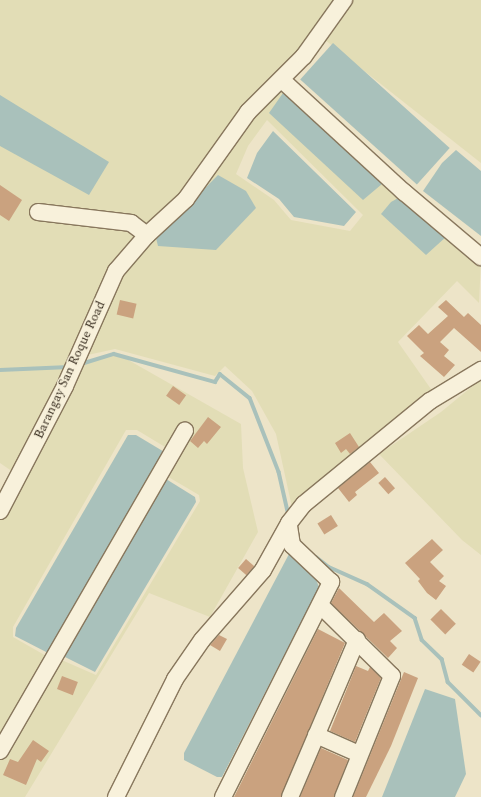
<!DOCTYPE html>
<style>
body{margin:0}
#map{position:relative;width:481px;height:797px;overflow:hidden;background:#ede4c8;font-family:Spectral,serif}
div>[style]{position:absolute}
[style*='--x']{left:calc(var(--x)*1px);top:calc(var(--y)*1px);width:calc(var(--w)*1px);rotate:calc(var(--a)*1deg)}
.farmland>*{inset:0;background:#e2ddb6}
.water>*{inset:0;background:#a9c1bb;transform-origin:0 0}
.stream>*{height:3.5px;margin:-1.75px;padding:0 1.75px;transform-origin:1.75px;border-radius:1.75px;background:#a9c1bb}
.building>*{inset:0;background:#caa27f;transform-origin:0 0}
.roads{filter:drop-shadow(1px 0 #88775d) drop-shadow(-1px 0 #88775d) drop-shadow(0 1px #88775d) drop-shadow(0 -1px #88775d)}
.minor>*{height:16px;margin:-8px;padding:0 8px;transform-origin:8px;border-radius:8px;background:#f8f1db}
span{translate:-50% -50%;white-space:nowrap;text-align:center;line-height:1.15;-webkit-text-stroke:3px #f5eed7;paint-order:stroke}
.street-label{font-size:13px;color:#392e21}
</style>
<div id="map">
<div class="farmland">
<i style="clip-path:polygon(0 0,336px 0,316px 31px,189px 187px,141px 238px,16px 474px,0 463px)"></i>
<i style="clip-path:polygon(352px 0,481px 0,481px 163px,325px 40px)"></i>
<i style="clip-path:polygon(evenodd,284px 85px,481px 261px,479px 303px,457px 281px,398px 342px,433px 392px,293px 512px,276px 434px,252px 391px,225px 366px,215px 376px,115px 349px,83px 356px,110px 287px,254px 111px,284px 85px,267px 120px,363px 215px,350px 231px,291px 220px,274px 200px,236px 174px,248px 146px,267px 120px)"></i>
<i style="clip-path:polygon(116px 353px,241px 424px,243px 468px,258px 532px,210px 617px,149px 593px,25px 797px,0 797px,0 755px,57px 658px,96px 675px,200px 501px,199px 495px,165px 475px,170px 450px,137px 430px,126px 430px,13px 627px,13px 637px,48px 657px,0 740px,0 513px,81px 362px)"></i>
<i style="clip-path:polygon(480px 380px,481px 382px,481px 555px,462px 540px,379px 454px,441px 412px)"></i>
</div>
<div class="water">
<i style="left:333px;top:43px;width:157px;height:49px;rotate:42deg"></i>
<i style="clip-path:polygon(283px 93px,326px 127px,382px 184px,363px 200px,269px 113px)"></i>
<i style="clip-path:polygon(0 95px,109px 162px,89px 195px,0 146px)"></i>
<i style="clip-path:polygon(273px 131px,356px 212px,344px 226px,294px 217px,279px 199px,247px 178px,257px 153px)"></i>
<i style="clip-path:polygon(456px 150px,481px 171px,481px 236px,423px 191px,442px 163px)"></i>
<i style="clip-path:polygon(218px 175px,246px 191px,256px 208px,216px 250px,158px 246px,156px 238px)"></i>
<i style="clip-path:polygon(400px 197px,447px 236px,426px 255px,381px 214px,391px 202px)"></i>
<i style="clip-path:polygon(128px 435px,136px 435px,166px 453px,50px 654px,15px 636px,16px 628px)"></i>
<i style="clip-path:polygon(166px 479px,195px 497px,196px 502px,95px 672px,61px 655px,161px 480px)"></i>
<i style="clip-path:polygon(289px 554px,312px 569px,319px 587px,222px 777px,217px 777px,184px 760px,184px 753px)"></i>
<i style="clip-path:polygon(425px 689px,455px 699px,466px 774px,455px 797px,382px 797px)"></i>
</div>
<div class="stream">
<i style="--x:81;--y:364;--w:34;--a:-17"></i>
<i style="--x:114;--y:354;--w:105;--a:15.5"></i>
<i style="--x:215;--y:382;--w:9;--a:-58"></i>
<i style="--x:220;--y:374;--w:38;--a:39"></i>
<i style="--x:250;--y:398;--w:79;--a:68.6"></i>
<i style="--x:279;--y:472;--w:45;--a:77.2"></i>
<i style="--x:0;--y:370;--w:69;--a:-2.5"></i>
<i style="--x:316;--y:557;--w:16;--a:38"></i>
<i style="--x:329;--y:567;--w:42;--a:24.1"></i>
<i style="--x:367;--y:584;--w:59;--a:35.3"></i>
<i style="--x:415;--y:618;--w:23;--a:72"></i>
<i style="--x:422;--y:640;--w:28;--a:44"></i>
<i style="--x:442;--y:659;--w:24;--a:75"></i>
<i style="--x:448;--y:682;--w:47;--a:45"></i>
</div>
<div class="building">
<i style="clip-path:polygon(0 185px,22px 200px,9px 221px,0 215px)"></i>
<i style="left:120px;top:300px;width:17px;height:15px;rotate:13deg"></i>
<i style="clip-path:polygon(446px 300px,464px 317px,468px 313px,481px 325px,481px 352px,454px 328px,440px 342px,449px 350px,444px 356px,455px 365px,444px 377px,420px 356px,424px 353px,407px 336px,419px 325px,428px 334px,448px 316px,438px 307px)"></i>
<i style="left:173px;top:386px;width:16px;height:12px;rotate:35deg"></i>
<i style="clip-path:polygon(208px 417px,221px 427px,207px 444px,204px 441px,198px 448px,190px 441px)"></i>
<i style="clip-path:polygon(350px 433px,359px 447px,350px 454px,346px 449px,341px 453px,335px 443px)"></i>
<i style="clip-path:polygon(370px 462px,379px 473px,355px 492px,357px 495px,349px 502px,338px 488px)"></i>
<i style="left:385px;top:477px;width:15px;height:9px;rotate:48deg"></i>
<i style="left:331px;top:515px;width:13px;height:16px;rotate:58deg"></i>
<i style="clip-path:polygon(432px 539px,443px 550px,430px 562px,444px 576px,439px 581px,446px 586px,436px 600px,427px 593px,418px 581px,420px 579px,405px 563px)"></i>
<i style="left:246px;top:559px;width:11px;height:12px;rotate:41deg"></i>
<i style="clip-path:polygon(339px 588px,374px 622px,384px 613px,402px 631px,390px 641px,397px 648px,388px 658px,331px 603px)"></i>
<i style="left:441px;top:609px;width:21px;height:15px;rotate:45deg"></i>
<i style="clip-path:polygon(318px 629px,345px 643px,281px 797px,234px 797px)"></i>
<i style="clip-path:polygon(219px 635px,227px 639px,220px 651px,210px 645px)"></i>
<i style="left:469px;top:654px;width:14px;height:13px;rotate:34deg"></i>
<i style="clip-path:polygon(356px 666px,368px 671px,370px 667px,381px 678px,355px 742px,330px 731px)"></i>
<i style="clip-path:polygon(404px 672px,418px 678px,391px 746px,366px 797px,353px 797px)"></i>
<i style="left:62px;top:676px;width:17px;height:14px;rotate:21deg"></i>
<i style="clip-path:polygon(33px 740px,49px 751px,41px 762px,37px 759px,26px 785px,3px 775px,10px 759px,18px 762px)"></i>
<i style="clip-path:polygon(321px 748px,348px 760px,334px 797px,300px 797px)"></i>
</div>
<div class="roads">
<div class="minor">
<i style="--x:282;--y:80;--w:166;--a:42.6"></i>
<i style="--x:404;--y:192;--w:101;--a:40.2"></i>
<i style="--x:38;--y:212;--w:94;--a:6.7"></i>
<i style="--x:131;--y:223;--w:20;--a:37"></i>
<i style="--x:0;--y:511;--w:141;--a:-62.5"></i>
<i style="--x:65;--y:386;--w:126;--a:-66.1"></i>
<i style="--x:116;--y:271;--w:48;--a:-49.3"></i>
<i style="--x:147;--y:235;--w:53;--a:-42.7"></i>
<i style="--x:186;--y:199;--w:107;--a:-54.5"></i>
<i style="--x:248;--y:112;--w:79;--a:-45"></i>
<i style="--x:304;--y:56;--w:69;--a:-54.5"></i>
<i style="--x:320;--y:605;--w:101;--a:44.6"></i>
<i style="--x:392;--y:676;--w:131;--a:112"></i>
<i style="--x:316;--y:735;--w:47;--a:23.8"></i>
<i style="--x:0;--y:751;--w:370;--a:-60"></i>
<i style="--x:116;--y:797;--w:132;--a:-63.4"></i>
<i style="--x:175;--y:679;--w:47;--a:-55.3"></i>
<i style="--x:202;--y:640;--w:93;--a:-48.9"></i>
<i style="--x:263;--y:570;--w:54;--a:-61"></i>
<i style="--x:289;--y:523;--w:24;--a:-52"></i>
<i style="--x:304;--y:504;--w:163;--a:-39.3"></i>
<i style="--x:430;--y:401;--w:60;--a:-31.3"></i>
<i style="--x:223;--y:797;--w:241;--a:-63.3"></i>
<i style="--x:331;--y:582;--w:54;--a:-136.5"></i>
<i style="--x:292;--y:545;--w:20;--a:-99"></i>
<i style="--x:290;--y:797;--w:171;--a:-66.9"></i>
</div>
</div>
<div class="street-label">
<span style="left:70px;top:370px;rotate:-65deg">Barangay San Roque Road</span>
</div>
</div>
